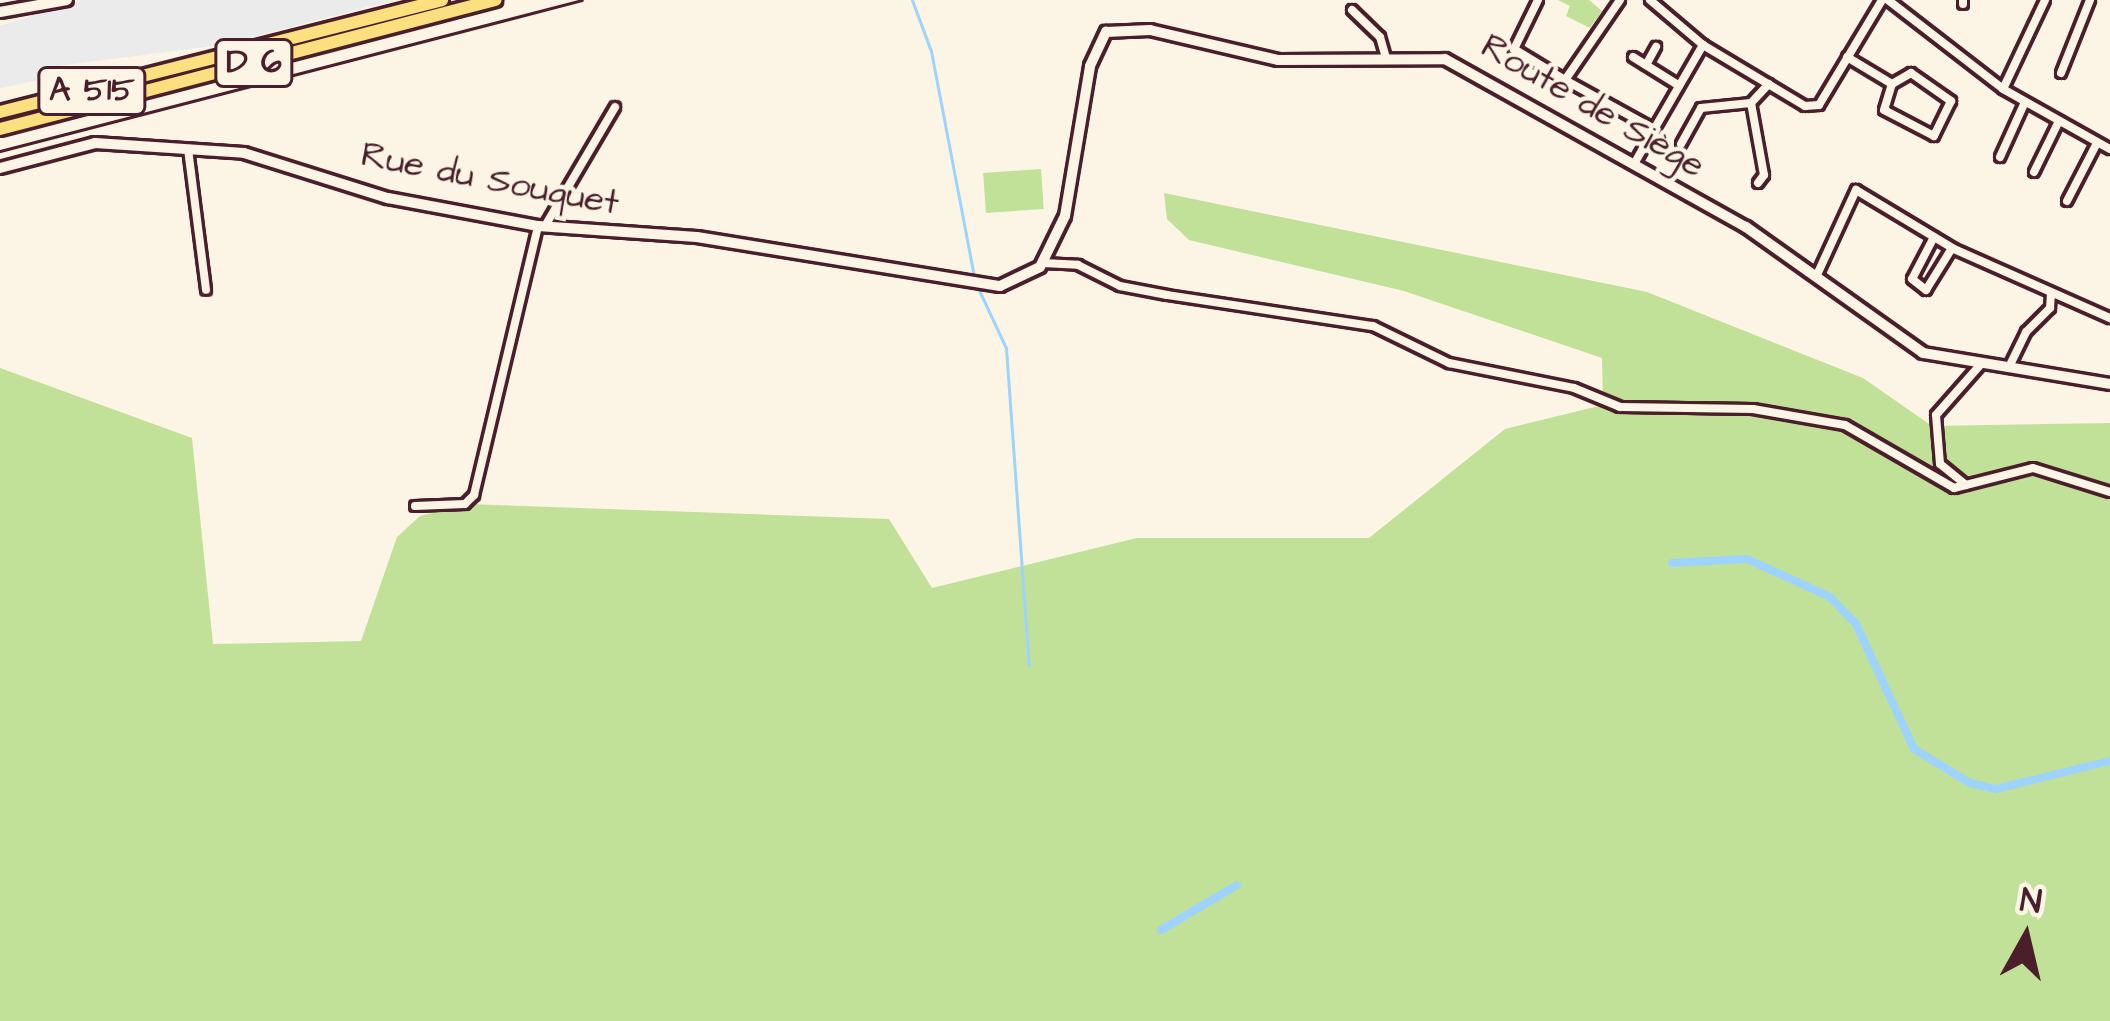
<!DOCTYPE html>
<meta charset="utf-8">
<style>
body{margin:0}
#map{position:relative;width:2110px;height:1021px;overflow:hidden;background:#fcf5e5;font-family:"Architects Daughter",sans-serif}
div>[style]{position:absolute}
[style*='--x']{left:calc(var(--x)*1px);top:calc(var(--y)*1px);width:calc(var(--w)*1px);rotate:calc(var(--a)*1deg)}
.built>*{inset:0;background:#ebebeb}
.green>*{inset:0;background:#c1e098;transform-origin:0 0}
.stream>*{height:3px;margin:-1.5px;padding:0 1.5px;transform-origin:1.5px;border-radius:1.5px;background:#9ed3fd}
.canal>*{height:8px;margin:-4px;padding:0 4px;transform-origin:4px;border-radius:4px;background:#9ed3fd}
.roads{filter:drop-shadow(3px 0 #4a1f2b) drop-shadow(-3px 0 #4a1f2b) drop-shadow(0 3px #4a1f2b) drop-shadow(0 -3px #4a1f2b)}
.street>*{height:8px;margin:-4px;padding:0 4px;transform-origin:4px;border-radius:4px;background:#fcf5e5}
.secondary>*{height:10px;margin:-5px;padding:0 5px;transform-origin:5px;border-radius:5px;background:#fcf5e5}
.highway>*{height:12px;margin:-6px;padding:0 6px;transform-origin:6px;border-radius:6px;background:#fce080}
.rail>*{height:3px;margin:-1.5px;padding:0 1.5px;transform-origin:1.5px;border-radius:1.5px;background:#4a1f2b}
span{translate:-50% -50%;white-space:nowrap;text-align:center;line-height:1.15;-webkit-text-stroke:9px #fcf5e5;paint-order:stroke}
.shield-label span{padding:3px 9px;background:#fcf5e5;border:3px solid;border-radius:9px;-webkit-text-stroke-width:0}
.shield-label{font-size:33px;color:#4a1f2b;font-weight:700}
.street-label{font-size:36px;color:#4a1f2b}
.north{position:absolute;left:1966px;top:877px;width:120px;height:120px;-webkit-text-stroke:9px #fcf5e5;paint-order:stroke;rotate:8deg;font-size:33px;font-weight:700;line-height:48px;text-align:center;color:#4a1f2b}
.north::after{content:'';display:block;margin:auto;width:42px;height:54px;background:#4a1f2b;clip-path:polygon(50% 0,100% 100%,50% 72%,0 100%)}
</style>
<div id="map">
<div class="built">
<i style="clip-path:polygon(82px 0,395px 0,221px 45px,57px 66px,55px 77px,0 88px,0 26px)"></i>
</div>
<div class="green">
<i style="clip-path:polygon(1558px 0,1589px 0,1602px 11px,1590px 28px,1566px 16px,1570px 6px)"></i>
<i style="left:1041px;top:169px;width:40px;height:58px;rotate:86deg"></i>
<i style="clip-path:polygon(1164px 193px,1647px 292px,1863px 378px,1932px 426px,2110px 423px,2110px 1021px,0 1021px,0 368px,192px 438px,213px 644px,361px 641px,397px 537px,420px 516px,467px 504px,889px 519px,932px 588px,1137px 538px,1369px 538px,1505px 429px,1603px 405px,1602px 358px,1404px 291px,1189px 240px,1167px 219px)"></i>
</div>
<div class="stream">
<i style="--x:912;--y:0;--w:54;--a:69.6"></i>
<i style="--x:931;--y:51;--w:230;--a:79.2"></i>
<i style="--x:977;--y:286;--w:68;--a:64.9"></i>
<i style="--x:1006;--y:348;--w:318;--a:85.9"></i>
</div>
<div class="canal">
<i style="--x:1672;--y:563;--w:75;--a:-3.1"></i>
<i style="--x:1747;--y:559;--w:91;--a:24.6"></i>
<i style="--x:1830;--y:597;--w:37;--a:46"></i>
<i style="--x:1856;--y:624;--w:138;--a:65.1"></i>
<i style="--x:1914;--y:749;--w:66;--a:31.3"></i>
<i style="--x:1970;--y:783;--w:27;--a:13"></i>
<i style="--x:1996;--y:789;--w:117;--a:-13.8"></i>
<i style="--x:1161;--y:930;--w:88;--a:-30.6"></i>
</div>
<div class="roads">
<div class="street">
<i style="--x:1538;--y:0;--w:55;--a:116.1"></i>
<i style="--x:1514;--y:49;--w:60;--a:31.3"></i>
<i style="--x:1620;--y:0;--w:97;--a:124.5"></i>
<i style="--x:1565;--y:80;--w:99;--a:28.9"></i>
<i style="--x:1650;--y:0;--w:70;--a:40.3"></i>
<i style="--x:1888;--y:0;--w:145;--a:37.7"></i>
<i style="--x:2003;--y:89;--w:123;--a:29.3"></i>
<i style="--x:1963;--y:4;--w:4;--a:-90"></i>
<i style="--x:1352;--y:10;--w:39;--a:44"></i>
<i style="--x:1380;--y:37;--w:22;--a:74"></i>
<i style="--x:1633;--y:57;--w:53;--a:31.9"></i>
<i style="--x:1847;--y:57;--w:52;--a:31"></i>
<i style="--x:1646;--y:65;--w:21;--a:-61"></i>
<i style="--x:1911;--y:73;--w:49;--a:35"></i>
<i style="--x:1951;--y:101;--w:39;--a:116"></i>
<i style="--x:1934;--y:136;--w:56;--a:-152.5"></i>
<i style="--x:1884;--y:110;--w:27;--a:-73"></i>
<i style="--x:1892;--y:84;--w:22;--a:-30"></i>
<i style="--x:2061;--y:73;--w:79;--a:-68.3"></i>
<i style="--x:2003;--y:89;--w:98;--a:-64.7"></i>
<i style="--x:1681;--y:144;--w:41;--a:-60.9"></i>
<i style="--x:1701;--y:108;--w:50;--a:-5.7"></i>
<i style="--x:188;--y:149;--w:142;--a:82.7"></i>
<i style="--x:2000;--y:157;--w:60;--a:-65.6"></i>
<i style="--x:1634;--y:164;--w:138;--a:-59.9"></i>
<i style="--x:1703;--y:45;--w:119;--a:30.9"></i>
<i style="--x:1805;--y:106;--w:14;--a:-4"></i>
<i style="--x:1819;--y:105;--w:122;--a:-59"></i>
<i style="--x:2034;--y:172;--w:57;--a:-63.9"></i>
<i style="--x:1758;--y:183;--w:10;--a:-53"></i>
<i style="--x:1764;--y:175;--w:73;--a:-100.2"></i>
<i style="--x:1751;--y:103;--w:26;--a:-47"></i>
<i style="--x:2067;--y:201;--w:65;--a:-62.7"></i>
<i style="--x:545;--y:226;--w:138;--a:-59.5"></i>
<i style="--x:1934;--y:237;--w:47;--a:117.6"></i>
<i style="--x:1912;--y:279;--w:18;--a:38"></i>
<i style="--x:1926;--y:290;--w:49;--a:-58.2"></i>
<i style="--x:1043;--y:263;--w:35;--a:3"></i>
<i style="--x:1078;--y:265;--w:47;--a:26.6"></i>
<i style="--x:1120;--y:286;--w:48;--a:10.8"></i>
<i style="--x:1167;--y:295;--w:208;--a:8.6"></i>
<i style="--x:1373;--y:326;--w:85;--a:26"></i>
<i style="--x:1449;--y:363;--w:127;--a:11.3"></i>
<i style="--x:1574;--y:388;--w:50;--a:22.4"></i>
<i style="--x:1620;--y:407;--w:133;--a:0.9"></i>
<i style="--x:1753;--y:409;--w:93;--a:9.9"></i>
<i style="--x:1845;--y:425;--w:126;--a:30"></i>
<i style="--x:1954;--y:488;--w:81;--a:-14.2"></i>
<i style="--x:2033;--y:468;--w:81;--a:17.3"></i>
<i style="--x:1816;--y:277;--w:96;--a:-65.3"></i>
<i style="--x:1856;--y:190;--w:114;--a:31"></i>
<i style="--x:1954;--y:249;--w:171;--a:23.9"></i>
<i style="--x:2009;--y:367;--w:39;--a:-64"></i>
<i style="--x:2026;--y:332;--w:34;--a:-45"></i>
<i style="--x:2050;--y:308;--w:15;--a:-86"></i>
<i style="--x:1966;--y:485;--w:33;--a:-141"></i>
<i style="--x:1940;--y:464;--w:49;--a:-94.7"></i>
<i style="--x:1936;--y:415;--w:68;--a:-48.6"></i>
<i style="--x:415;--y:506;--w:50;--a:-2.3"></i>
<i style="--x:465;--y:504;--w:13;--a:-45"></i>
<i style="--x:474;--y:495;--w:277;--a:-76.6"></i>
</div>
<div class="secondary">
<i style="--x:0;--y:12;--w:68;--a:-10.2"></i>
<i style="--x:0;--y:168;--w:98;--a:-14.7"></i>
<i style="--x:95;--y:143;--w:149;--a:3.8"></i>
<i style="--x:244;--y:153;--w:151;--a:17.4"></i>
<i style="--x:388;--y:198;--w:153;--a:10.6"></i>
<i style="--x:538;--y:226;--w:159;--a:4"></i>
<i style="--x:697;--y:237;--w:307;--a:9.2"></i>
<i style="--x:1000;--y:286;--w:44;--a:-25.4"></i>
<i style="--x:1040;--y:267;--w:57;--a:-63.9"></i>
<i style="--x:1065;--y:216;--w:152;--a:-80.5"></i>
<i style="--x:1090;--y:66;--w:38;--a:-65"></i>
<i style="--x:1106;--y:32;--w:44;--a:-2.6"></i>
<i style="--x:1150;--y:30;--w:131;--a:13.2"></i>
<i style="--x:1278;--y:60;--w:167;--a:-0.3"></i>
<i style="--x:1445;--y:59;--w:345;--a:29.2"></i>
<i style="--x:1746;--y:227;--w:217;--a:35.4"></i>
<i style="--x:1923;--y:353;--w:190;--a:9.4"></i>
</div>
<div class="highway">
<i style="--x:0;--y:112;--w:456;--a:-14.2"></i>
<i style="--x:0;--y:129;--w:512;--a:-14.61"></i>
</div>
</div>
<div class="rail">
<i style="--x:0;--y:151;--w:601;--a:-14.54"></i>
</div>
<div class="shield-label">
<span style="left:254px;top:63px">D 6</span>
<span style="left:92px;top:91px">A 515</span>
</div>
<div class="street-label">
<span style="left:1593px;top:106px;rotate:30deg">Route de Siège</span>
<span style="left:490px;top:179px;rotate:11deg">Rue du Souquet</span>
</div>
<div class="north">N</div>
</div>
